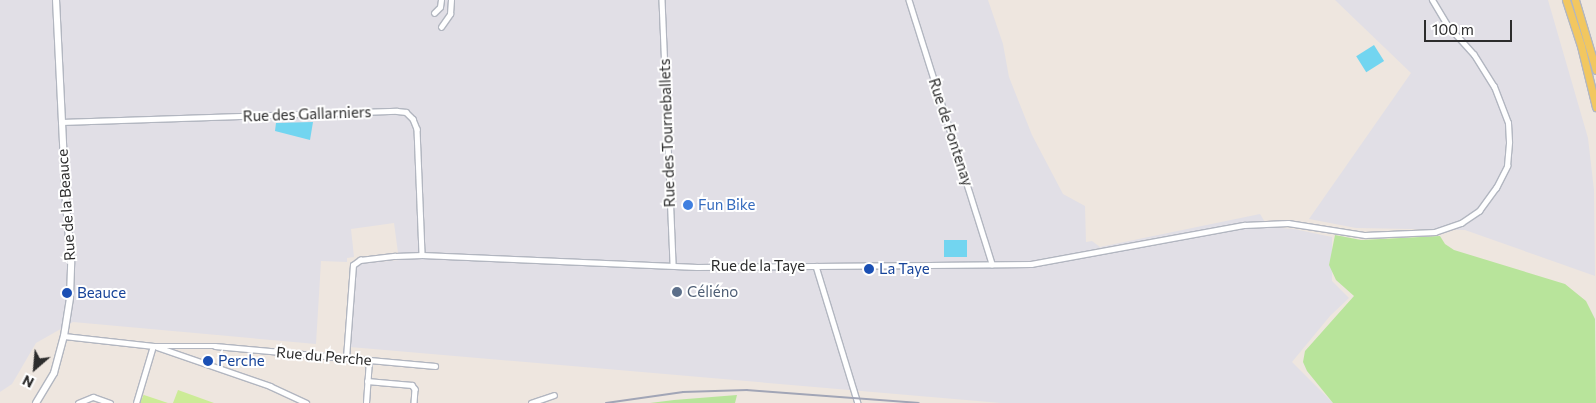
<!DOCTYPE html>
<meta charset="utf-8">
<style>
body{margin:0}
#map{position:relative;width:1596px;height:403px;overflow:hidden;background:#eee6df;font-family:Commissioner,sans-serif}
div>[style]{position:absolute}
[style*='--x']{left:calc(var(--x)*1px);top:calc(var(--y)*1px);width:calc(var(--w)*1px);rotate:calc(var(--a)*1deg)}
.industrial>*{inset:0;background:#e1dfe6}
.green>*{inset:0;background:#b8e49b}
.pitch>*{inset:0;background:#cceb97}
.water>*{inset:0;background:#72d5f0;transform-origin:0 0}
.roads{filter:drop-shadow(1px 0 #b2b6c0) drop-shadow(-1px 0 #b2b6c0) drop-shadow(0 1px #b2b6c0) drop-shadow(0 -1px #b2b6c0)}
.street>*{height:4.5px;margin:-2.25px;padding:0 2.25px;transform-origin:2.25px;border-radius:2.25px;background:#fff}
.secondary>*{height:6px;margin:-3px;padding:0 3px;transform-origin:3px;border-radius:3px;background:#fff}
.primary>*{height:7px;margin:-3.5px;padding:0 3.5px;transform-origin:3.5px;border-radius:3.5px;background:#f2c760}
.rail>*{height:2px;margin:-1px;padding:0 1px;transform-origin:1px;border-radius:1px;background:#a1a5b6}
.dots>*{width:14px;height:14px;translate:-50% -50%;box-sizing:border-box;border:2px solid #fff;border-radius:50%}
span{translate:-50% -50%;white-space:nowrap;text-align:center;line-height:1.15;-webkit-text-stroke:4px #fff;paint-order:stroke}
.street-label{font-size:15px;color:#2c2c2c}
.shop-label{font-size:15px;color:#366cbe}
.left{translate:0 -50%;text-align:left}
.transit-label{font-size:15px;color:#164399}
.service-label{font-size:15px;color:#4e5e75}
.north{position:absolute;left:10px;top:343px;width:50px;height:50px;-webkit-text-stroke:4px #fff;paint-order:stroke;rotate:207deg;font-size:14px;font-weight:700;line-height:20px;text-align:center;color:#2c2c2c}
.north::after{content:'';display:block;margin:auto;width:18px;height:22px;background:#2c2c2c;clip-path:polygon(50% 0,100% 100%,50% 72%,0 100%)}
.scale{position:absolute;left:1424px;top:20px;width:88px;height:22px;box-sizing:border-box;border:2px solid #2c2c2c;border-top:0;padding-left:6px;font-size:15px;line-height:18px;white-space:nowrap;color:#2c2c2c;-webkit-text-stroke:4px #fff;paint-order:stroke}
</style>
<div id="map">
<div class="industrial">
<i style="clip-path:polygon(0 0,988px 0,1003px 44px,1009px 77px,1032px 135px,1063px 194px,1085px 206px,1086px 242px,1092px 241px,1100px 247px,1260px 214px,1268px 227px,1294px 229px,1332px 237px,1332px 281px,1349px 298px,1330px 316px,1292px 362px,1333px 403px,1001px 403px,350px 347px,355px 268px,360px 264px,399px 260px,394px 223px,351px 229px,354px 257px,347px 258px,347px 262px,321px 261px,316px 344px,73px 322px,36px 343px,12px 384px,0 392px)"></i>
<i style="clip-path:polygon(1335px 0,1548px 0,1588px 138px,1594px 190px,1595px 276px,1465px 230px,1356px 228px,1309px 219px,1411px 73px)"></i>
</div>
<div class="green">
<i style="clip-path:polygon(1335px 235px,1361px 240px,1440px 236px,1445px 244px,1454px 250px,1565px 284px,1586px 301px,1595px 319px,1596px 403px,1333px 403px,1307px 371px,1303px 362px,1305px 351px,1354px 296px,1336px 280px,1329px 265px)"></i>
<i style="clip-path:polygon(737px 395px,735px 403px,650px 403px,674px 400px)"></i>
</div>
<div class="pitch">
<i style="clip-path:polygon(178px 390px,214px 403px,173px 403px)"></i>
<i style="clip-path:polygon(144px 394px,144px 395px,168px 403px,140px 403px)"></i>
</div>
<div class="water">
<i style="left:1374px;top:45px;width:19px;height:21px;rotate:58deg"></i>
<i style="clip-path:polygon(313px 122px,310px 140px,275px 131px,276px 123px)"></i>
<i style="left:967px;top:240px;width:17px;height:23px;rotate:90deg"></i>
</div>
<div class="roads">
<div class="street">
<i style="--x:662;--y:0;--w:265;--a:87.6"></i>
<i style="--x:909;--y:0;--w:277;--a:72.5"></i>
<i style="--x:434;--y:13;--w:8;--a:-45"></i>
<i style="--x:440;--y:7;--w:7;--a:-82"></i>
<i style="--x:441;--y:27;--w:16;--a:-55"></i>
<i style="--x:450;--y:14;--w:14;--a:-86"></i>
<i style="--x:61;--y:122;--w:336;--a:-1.9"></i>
<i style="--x:397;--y:111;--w:9;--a:6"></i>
<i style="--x:406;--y:112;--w:10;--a:45"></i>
<i style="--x:413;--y:119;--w:11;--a:68"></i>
<i style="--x:417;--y:129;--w:126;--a:87.7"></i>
<i style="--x:816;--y:266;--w:143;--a:73"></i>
<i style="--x:64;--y:336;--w:90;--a:6.4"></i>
<i style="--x:153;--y:346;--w:62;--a:0"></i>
<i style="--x:215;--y:346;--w:221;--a:5.2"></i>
<i style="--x:157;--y:347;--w:120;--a:19"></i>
<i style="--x:270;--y:386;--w:40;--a:25"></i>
<i style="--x:346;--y:358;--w:93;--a:-85.7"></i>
<i style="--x:353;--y:265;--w:9;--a:-36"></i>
<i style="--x:360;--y:260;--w:35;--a:-7"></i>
<i style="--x:395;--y:256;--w:27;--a:-2"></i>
<i style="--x:422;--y:255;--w:275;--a:2.5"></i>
<i style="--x:697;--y:267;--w:334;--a:-0.5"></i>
<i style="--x:1031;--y:264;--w:217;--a:-10.4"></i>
<i style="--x:1244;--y:225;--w:44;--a:-2.6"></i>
<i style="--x:1288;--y:223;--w:78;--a:8.9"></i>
<i style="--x:1365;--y:235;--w:70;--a:-2.5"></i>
<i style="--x:1435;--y:232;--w:28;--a:-19"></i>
<i style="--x:1461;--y:223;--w:22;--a:-34"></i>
<i style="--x:1479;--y:211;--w:29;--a:-54"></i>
<i style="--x:1496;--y:188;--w:25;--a:-63"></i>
<i style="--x:1507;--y:166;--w:24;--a:-85"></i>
<i style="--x:1509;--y:142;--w:19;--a:-93"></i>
<i style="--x:1508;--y:123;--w:39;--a:-111"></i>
<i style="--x:1494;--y:87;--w:38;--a:-122"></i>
<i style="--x:1474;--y:55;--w:40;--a:-132"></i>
<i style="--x:1447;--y:25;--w:29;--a:-121"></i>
<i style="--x:367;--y:381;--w:45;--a:5.1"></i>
<i style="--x:412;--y:385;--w:5;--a:53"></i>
<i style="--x:415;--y:389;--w:14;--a:94"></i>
<i style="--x:78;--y:403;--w:16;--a:-22"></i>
<i style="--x:93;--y:397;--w:18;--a:19"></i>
<i style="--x:136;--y:403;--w:59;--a:-73.4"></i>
<i style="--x:366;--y:403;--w:43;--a:-86"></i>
<i style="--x:531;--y:403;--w:24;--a:-19"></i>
</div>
<div class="secondary">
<i style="--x:36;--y:403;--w:35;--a:-59"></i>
<i style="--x:54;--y:373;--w:38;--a:-75"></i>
<i style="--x:64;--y:336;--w:39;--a:-81"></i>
<i style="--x:70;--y:297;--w:35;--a:-88"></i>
<i style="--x:71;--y:262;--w:58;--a:-94.9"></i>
<i style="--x:66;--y:204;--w:204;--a:-92.8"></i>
</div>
<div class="primary">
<i style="--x:1566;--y:0;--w:48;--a:71.9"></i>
<i style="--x:1581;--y:46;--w:63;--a:76.2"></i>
<i style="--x:1575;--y:0;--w:73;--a:73.3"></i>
</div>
</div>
<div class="rail">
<i style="--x:606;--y:403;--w:78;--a:-8.1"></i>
<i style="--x:683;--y:392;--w:64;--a:-1.8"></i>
<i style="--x:747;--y:390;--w:172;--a:4.3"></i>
</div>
<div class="dots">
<i style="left:688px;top:205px;background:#3f7fe0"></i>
<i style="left:869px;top:269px;background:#1a4fb4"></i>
<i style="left:677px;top:292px;background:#5c6f8a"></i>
<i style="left:67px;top:293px;background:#1a4fb4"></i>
<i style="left:208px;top:361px;background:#1a4fb4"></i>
</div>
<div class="street-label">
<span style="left:307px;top:114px;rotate:-2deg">Rue des Gallarniers</span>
<span style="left:951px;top:132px;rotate:72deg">Rue de Fontenay</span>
<span style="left:667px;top:133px;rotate:-92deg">Rue des Tourneballets</span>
<span style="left:66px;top:205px;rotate:-94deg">Rue de la Beauce</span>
<span style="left:758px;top:266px">Rue de la Taye</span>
<span style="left:324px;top:356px;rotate:5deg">Rue du Perche</span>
</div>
<div class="shop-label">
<span class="left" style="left:698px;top:205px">Fun Bike</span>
</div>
<div class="transit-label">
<span class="left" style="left:879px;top:269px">La Taye</span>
<span class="left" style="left:77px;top:293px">Beauce</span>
<span class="left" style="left:218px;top:361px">Perche</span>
</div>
<div class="service-label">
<span class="left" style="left:687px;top:292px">Céliéno</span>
</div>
<div class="north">N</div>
<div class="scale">100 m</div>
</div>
